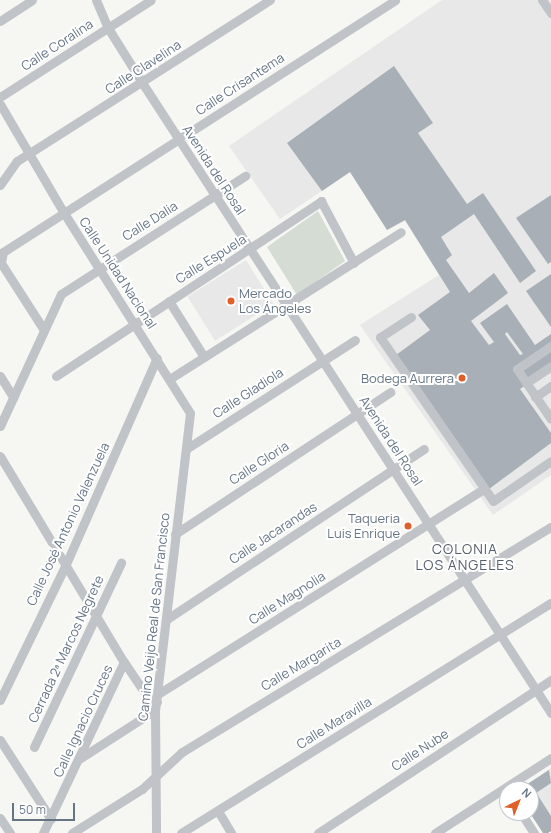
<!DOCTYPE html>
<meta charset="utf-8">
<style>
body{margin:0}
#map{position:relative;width:551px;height:833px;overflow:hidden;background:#f6f7f3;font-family:Manrope,sans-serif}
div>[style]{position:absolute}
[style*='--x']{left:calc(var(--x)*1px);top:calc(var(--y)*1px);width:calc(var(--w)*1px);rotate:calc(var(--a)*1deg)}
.built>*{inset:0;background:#e7e8e7;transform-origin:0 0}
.green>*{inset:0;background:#d5dcd3}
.building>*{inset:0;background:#a8afb6}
.minor>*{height:9px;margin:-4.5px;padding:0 4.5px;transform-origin:4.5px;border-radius:4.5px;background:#c0c3c7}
.dots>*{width:11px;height:11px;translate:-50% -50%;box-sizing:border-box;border:2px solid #fff;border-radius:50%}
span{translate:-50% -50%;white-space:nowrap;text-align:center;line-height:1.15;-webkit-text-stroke:4px #fff;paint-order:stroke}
.street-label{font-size:13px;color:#667584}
.poi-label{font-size:13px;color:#667584}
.left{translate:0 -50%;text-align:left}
.right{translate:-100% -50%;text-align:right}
.neighbourhood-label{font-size:14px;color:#545e69;letter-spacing:1px}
.north{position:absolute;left:499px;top:781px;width:40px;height:40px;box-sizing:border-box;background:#fff;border:1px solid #c2c8ce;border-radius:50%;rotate:43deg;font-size:11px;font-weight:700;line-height:16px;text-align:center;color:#667584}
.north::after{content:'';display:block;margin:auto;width:14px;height:18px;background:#e16029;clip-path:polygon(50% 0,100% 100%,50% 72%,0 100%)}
.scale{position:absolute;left:12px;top:803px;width:63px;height:18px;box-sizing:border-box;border:2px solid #667584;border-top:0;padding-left:5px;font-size:12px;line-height:14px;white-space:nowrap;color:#667584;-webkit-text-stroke:3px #fff;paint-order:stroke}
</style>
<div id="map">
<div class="built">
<i style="clip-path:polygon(442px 0,551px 0,551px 475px,493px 515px,360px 325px,439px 275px,405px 221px,387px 230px,350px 172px,280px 219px,229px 146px)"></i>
<i style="left:246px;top:260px;width:52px;height:69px;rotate:58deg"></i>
<i style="clip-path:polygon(551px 768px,551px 831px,543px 833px,531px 813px,531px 789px,520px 789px)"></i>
</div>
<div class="green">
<i style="clip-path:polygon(318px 211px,345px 261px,297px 295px,267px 247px)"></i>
</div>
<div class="building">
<i style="clip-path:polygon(evenodd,394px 66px,433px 123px,418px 133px,467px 204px,483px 193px,536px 271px,520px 283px,474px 214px,441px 237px,452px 255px,446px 260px,469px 293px,494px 273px,508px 293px,471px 321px,489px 345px,494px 342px,480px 323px,507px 304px,535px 345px,551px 334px,551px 367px,520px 389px,551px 433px,551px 443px,489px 489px,396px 355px,430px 330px,418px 315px,450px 292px,405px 220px,387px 230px,350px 172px,322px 191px,287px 143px,394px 66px,507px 332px,523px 354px,520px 355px,505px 334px,507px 332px)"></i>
<i style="clip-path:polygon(551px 195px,551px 262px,548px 264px,516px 218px)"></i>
<i style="clip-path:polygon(551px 274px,551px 327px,526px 291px)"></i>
<i style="clip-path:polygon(549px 770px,551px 783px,533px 795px,526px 785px)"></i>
<i style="clip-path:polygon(537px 794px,551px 816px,551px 831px,548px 833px,543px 833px,530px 813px,531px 798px)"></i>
</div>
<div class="minor">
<i style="--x:96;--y:0;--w:30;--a:67"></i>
<i style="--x:108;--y:28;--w:66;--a:58"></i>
<i style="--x:143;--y:84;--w:750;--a:57.03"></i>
<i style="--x:542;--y:0;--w:16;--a:55"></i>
<i style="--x:0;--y:21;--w:38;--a:-33"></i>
<i style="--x:0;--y:97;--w:179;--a:-32.7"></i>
<i style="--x:0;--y:104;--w:126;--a:59.6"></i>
<i style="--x:64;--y:213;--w:236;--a:57.8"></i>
<i style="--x:190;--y:413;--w:299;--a:96.7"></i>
<i style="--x:155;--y:710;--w:123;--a:89.5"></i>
<i style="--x:0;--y:185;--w:29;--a:-55"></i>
<i style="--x:17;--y:161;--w:300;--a:-32.5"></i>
<i style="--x:169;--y:301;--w:66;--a:58"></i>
<i style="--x:411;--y:317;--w:37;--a:147"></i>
<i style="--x:380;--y:337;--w:199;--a:55.4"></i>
<i style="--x:493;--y:501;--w:70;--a:-34.6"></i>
<i style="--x:44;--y:330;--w:80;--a:-122.7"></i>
<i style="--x:1;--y:263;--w:11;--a:-80"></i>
<i style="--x:3;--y:252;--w:466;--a:-32.7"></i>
<i style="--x:551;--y:346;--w:41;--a:145.9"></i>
<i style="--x:517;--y:369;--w:60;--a:55.8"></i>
<i style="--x:0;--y:376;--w:25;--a:58"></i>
<i style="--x:56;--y:376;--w:318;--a:-33.4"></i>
<i style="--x:321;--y:201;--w:70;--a:62"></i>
<i style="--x:171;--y:378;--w:272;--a:-32.4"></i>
<i style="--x:526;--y:383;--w:30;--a:-34"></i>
<i style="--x:535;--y:397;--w:19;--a:-35"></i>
<i style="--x:0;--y:426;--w:145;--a:-65.2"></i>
<i style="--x:61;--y:294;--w:219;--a:-32.7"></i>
<i style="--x:186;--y:449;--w:201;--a:-32.8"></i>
<i style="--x:0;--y:456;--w:240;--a:59"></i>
<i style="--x:124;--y:662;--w:40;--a:56"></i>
<i style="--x:146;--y:695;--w:13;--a:32"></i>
<i style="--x:175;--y:534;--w:258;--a:-33.4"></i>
<i style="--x:167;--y:619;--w:308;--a:-33.5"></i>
<i style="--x:158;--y:694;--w:385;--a:-32.2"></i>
<i style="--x:0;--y:700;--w:151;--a:-64.1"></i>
<i style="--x:66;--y:564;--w:225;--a:-66.2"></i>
<i style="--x:0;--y:740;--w:94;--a:57.2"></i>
<i style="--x:34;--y:747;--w:204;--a:-64.7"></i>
<i style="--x:79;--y:759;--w:90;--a:-32.8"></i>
<i style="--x:218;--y:811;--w:26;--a:59"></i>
<i style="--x:521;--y:813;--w:24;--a:57"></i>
<i style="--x:0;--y:818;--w:18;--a:56"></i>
<i style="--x:43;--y:833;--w:189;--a:-64.7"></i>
<i style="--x:72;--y:833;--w:83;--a:-32.2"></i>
<i style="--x:142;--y:789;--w:54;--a:-42.8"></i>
<i style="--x:182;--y:752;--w:432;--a:-31.4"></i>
<i style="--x:181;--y:833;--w:436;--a:-31.9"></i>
<i style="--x:318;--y:833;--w:279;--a:-33.3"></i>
<i style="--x:435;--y:833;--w:138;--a:-32.9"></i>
</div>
<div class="dots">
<i style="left:231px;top:301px;background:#e16029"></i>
<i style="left:462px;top:378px;background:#e16029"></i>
<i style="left:408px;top:526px;background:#e16029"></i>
</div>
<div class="street-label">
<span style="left:57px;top:45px;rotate:-33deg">Calle Coralina</span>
<span style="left:143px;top:67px;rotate:-33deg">Calle Clavelina</span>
<span style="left:240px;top:84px;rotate:-33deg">Calle Crisantema</span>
<span style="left:214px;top:170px;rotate:57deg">Avenida del Rosal</span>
<span style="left:150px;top:221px;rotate:-32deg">Calle Dalia</span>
<span style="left:211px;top:259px;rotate:-32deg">Calle Espuela</span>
<span style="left:118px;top:273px;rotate:57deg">Calle Unidad Nacional</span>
<span style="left:248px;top:393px;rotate:-33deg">Calle Gladiola</span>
<span style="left:391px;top:441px;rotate:57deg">Avenida del Rosal</span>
<span style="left:259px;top:463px;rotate:-33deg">Calle Gloria</span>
<span style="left:68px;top:524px;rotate:-65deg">Calle José Antonio Valenzuela</span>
<span style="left:273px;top:533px;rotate:-33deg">Calle Jacarandas</span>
<span style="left:287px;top:598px;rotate:-32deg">Calle Magnolia</span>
<span style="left:154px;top:617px;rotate:-84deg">Camino Veijo Real de San Francisco</span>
<span style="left:66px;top:649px;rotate:-65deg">Cerrada 2ª Marcos Negrete</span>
<span style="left:301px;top:664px;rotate:-31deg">Calle Margarita</span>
<span style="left:83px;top:721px;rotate:-65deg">Calle Ignacio Cruces</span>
<span style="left:334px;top:723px;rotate:-32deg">Calle Maravilla</span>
<span style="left:420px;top:750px;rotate:-33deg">Calle Nube</span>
</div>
<div class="poi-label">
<span class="left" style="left:239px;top:301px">Mercado<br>Los Ángeles</span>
<span class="right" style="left:454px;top:378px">Bodega Aurrera</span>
<span class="right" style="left:400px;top:526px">Taqueria<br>Luis Enrique</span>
</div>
<div class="neighbourhood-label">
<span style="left:465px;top:557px">COLONIA<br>LOS ÁNGELES</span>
</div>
<div class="north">N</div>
<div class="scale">50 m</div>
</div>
